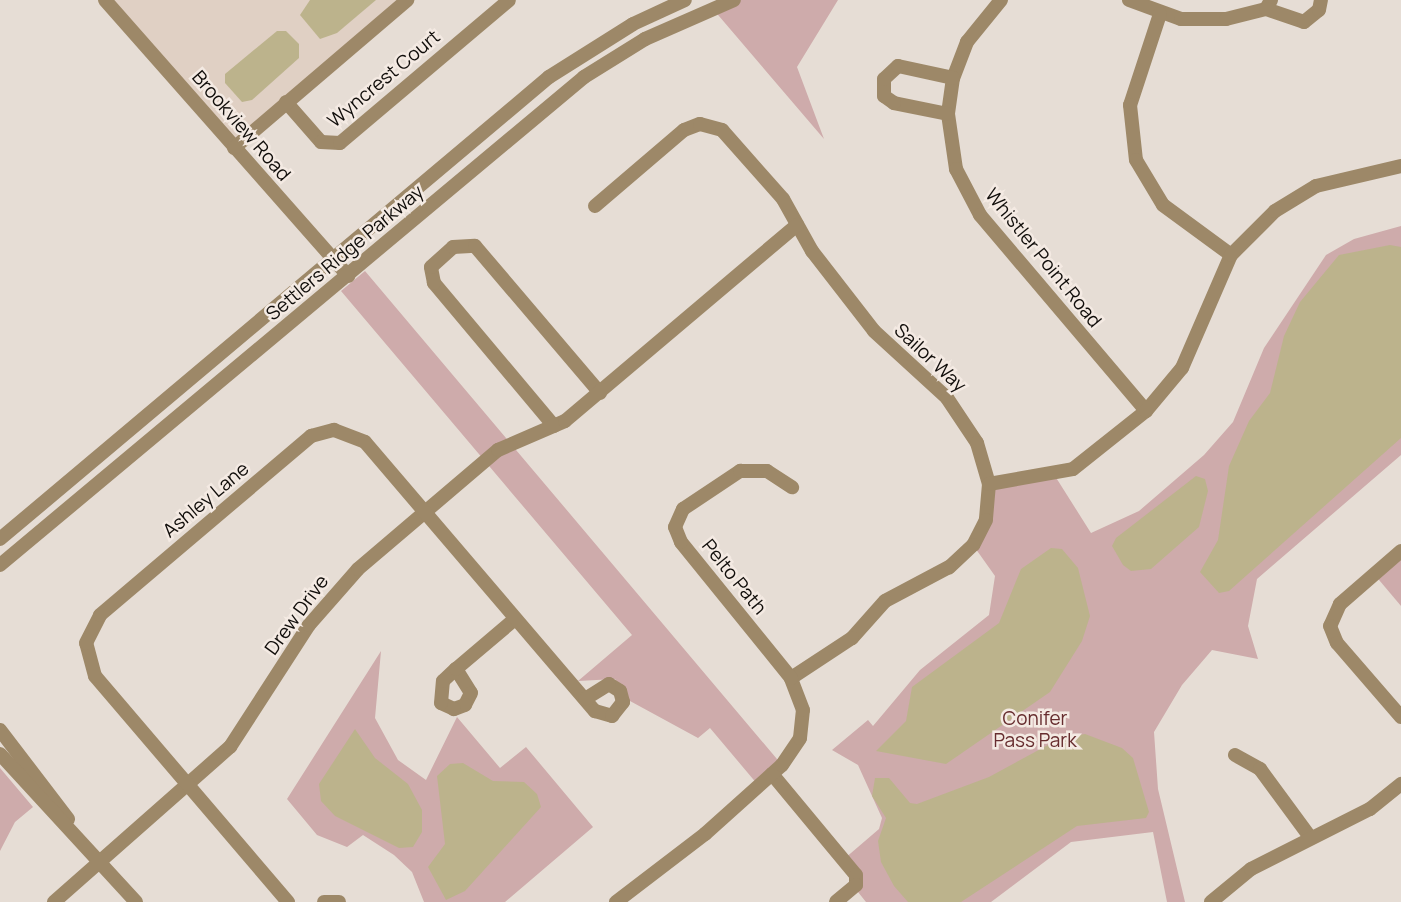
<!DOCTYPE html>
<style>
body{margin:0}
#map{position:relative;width:1401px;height:902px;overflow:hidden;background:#e6ddd5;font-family:Manrope,sans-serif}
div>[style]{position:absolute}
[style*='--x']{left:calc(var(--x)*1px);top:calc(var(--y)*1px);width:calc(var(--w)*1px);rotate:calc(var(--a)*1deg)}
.built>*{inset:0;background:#e0d0c4}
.green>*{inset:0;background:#ceabab}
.water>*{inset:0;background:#bcb38c}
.minor>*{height:14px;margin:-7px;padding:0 7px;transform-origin:7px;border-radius:7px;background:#9d8868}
span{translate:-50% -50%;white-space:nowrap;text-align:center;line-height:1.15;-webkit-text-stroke:5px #f4eae3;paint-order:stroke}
.street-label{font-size:19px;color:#100d0a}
.park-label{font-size:19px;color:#662c2e}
</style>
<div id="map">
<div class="built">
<i style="clip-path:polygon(105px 0,398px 0,234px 148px)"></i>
</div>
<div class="green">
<i style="clip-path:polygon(734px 0,838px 0,797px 67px,824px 139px,713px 9px)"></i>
<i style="clip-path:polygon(1401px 226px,1401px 455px,1257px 579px,1248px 626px,1258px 659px,1212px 650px,1182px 685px,1154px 732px,1158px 789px,1185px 902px,1167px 902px,1153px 832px,1071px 842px,991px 902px,866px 902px,854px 887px,844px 859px,879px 829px,882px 818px,858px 765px,832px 750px,868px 720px,873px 726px,920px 670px,989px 615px,995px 576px,973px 545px,989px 484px,1055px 476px,1091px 533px,1139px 511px,1204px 455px,1233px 422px,1264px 348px,1326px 255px,1354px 239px)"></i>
<i style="clip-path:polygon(365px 271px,782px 765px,758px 785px,710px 728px,698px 738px,630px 701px,615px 679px,578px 681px,632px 635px,341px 291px)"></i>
<i style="clip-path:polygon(1401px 551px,1401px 606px,1374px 574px)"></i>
<i style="clip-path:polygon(381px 651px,375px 718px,398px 760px,426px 780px,457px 717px,500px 768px,526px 747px,593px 827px,505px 902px,424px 902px,412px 872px,394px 855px,363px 835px,347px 847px,317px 835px,287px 799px)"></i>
<i style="clip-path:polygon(0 768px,33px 807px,15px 822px,0 851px)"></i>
</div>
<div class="water">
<i style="clip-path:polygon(310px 0,376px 0,337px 33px,320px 39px,300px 15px)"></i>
<i style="clip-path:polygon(277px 31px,286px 31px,299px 44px,299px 58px,252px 100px,242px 102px,225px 83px,225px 74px)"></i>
<i style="clip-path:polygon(1390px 245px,1401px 247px,1401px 438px,1229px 591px,1219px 593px,1200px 572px,1218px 540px,1229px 466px,1249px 421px,1270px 393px,1284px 336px,1300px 302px,1339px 255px)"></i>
<i style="clip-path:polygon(1196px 476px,1205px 479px,1208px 491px,1199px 527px,1151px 569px,1131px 571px,1123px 565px,1112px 546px,1116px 538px)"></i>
<i style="clip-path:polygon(1051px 548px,1062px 549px,1078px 568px,1090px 616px,1082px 641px,1050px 692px,946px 764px,876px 751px,906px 721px,912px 687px,999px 623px,1021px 569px)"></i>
<i style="clip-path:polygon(355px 729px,375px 758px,408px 784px,422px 810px,422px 832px,413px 847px,399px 848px,335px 816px,321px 801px,319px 784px)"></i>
<i style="clip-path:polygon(1085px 734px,1122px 748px,1133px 758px,1149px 812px,1146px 818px,1077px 826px,961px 902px,908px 902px,894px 886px,881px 862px,878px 841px,886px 818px,872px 796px,875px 778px,889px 778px,910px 803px,917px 804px,989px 777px,1059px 739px)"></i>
<i style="clip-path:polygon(463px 763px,493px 781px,524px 782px,537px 794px,541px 807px,465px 891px,446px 900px,428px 867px,445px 844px,437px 776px,450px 764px)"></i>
</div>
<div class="minor">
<i style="--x:105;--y:0;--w:368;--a:48.6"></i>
<i style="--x:1001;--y:0;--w:54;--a:129"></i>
<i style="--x:967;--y:42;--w:39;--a:111"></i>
<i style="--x:953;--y:78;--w:36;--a:98"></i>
<i style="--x:948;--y:114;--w:56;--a:81.7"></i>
<i style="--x:956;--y:169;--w:52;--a:62.4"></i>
<i style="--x:980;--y:215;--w:257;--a:49.7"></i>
<i style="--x:1129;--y:0;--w:55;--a:20.1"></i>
<i style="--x:1181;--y:19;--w:45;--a:0"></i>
<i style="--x:1226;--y:19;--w:41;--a:-14"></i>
<i style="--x:1271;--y:0;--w:10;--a:119"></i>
<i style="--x:1266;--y:9;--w:40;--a:18.9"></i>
<i style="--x:1304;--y:22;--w:19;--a:-39"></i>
<i style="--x:1319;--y:10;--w:10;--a:-79"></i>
<i style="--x:1160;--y:14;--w:96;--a:108.2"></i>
<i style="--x:1130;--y:105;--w:55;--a:83.8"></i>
<i style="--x:1136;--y:160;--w:52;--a:59"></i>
<i style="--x:1163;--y:205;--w:84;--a:36.3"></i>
<i style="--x:286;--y:102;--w:53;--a:48.8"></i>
<i style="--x:321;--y:142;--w:19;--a:3"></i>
<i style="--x:340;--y:143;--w:221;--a:-40.2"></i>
<i style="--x:948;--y:114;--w:55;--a:-168.5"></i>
<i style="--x:894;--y:103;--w:12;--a:-145"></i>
<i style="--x:884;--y:96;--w:17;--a:-90"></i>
<i style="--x:884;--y:79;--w:19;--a:-43"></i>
<i style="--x:898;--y:66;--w:56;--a:12.3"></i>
<i style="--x:234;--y:148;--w:228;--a:-40.5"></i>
<i style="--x:595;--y:206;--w:117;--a:-40.5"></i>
<i style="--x:684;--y:130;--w:17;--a:-21"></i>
<i style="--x:700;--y:124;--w:23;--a:15"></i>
<i style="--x:722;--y:130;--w:92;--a:48.5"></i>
<i style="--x:783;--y:199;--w:60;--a:60.9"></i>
<i style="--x:812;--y:251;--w:101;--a:52.2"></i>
<i style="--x:874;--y:331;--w:99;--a:42.5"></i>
<i style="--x:947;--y:398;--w:54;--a:56.3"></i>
<i style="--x:977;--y:443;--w:43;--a:73.7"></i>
<i style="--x:989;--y:484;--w:36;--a:95"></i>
<i style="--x:986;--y:520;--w:28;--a:117"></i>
<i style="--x:973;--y:545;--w:33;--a:137"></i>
<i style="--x:949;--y:567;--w:72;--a:152"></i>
<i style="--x:885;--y:601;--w:50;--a:131.7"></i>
<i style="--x:852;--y:638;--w:73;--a:146.7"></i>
<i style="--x:554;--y:426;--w:187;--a:-130"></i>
<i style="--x:434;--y:283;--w:16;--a:-101"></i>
<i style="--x:431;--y:267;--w:30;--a:-42"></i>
<i style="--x:453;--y:247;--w:22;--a:-3"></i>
<i style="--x:475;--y:246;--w:193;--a:49.6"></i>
<i style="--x:989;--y:484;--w:85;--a:-10.1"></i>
<i style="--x:1073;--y:469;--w:93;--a:-38.5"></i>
<i style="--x:1146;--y:411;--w:56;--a:-50.1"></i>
<i style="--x:1182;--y:368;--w:123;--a:-66.6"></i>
<i style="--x:1231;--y:255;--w:62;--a:-45"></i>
<i style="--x:1275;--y:211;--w:48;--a:-31.4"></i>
<i style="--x:1316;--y:186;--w:87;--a:-13.2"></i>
<i style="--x:0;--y:539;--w:718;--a:-40.08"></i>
<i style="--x:549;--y:77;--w:99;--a:-32.2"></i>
<i style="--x:633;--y:24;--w:57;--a:-24.8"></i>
<i style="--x:1401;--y:551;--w:81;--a:139"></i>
<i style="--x:1340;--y:604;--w:24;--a:114"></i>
<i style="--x:1330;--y:626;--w:18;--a:68"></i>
<i style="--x:1337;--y:643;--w:98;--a:49.1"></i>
<i style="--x:0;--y:565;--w:761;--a:-39.88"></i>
<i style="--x:584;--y:77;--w:72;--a:-31.9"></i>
<i style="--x:645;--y:39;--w:97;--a:-23.7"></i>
<i style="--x:456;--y:669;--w:28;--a:58"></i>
<i style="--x:471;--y:693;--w:13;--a:117"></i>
<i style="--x:465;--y:705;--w:12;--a:160"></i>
<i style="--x:454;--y:709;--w:14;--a:-155"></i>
<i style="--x:441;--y:703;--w:22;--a:-85"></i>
<i style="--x:443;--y:681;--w:18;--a:-43"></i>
<i style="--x:456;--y:669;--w:77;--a:-40.3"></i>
<i style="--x:0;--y:730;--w:112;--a:52.6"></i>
<i style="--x:0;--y:754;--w:201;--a:47.4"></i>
<i style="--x:1235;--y:755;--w:29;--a:29"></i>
<i style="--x:1260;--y:769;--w:84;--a:53.7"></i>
<i style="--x:772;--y:774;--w:131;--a:50.3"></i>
<i style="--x:856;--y:875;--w:10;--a:90"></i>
<i style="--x:856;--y:885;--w:26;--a:140"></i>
<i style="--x:54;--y:902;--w:235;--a:-41.4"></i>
<i style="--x:230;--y:747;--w:145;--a:-57.1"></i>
<i style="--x:309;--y:625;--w:74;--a:-48.8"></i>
<i style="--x:358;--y:569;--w:184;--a:-40.4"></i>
<i style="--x:498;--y:450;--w:73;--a:-23.4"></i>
<i style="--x:565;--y:421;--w:304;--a:-40.2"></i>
<i style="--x:288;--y:902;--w:297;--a:-130.5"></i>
<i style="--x:95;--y:676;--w:34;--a:-105"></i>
<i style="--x:86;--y:643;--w:31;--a:-63"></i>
<i style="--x:100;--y:615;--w:277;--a:-40.3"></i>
<i style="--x:311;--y:436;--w:24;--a:-15"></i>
<i style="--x:334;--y:430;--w:33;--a:21"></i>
<i style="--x:365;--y:442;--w:354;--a:49.5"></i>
<i style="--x:595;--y:711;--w:18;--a:16"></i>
<i style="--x:612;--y:716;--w:18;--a:-52"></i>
<i style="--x:623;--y:702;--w:11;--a:-105"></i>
<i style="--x:620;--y:691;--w:13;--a:-148"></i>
<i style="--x:609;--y:684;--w:28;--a:148"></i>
<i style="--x:324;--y:902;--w:15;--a:0"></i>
<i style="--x:616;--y:902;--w:112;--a:-37.4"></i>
<i style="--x:705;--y:834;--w:103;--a:-41.9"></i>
<i style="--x:782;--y:765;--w:32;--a:-56"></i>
<i style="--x:800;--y:738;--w:28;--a:-84"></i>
<i style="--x:803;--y:710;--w:34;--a:-111"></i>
<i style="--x:791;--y:678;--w:175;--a:-129"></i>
<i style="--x:681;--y:542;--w:16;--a:-112"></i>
<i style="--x:675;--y:527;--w:20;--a:-66"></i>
<i style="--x:683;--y:509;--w:69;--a:-33.7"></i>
<i style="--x:740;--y:471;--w:27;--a:0"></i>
<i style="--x:767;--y:471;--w:30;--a:33"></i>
<i style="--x:1211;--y:902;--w:52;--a:-39.5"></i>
<i style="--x:1251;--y:869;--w:133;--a:-26.8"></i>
<i style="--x:1370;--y:809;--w:40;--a:-39"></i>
</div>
<div class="street-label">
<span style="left:384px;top:79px;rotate:-40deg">Wyncrest Court</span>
<span style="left:241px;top:126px;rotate:49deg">Brookview Road</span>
<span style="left:345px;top:253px;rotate:-40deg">Settlers Ridge Parkway</span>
<span style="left:1043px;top:258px;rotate:51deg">Whistler Point Road</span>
<span style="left:930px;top:358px;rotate:43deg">Sailor Way</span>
<span style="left:206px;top:500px;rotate:-40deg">Ashley Lane</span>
<span style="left:734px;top:577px;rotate:51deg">Pelto Path</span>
<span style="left:297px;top:615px;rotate:-54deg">Drew Drive</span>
</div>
<div class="park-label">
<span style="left:1035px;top:730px">Conifer<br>Pass Park</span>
</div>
</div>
